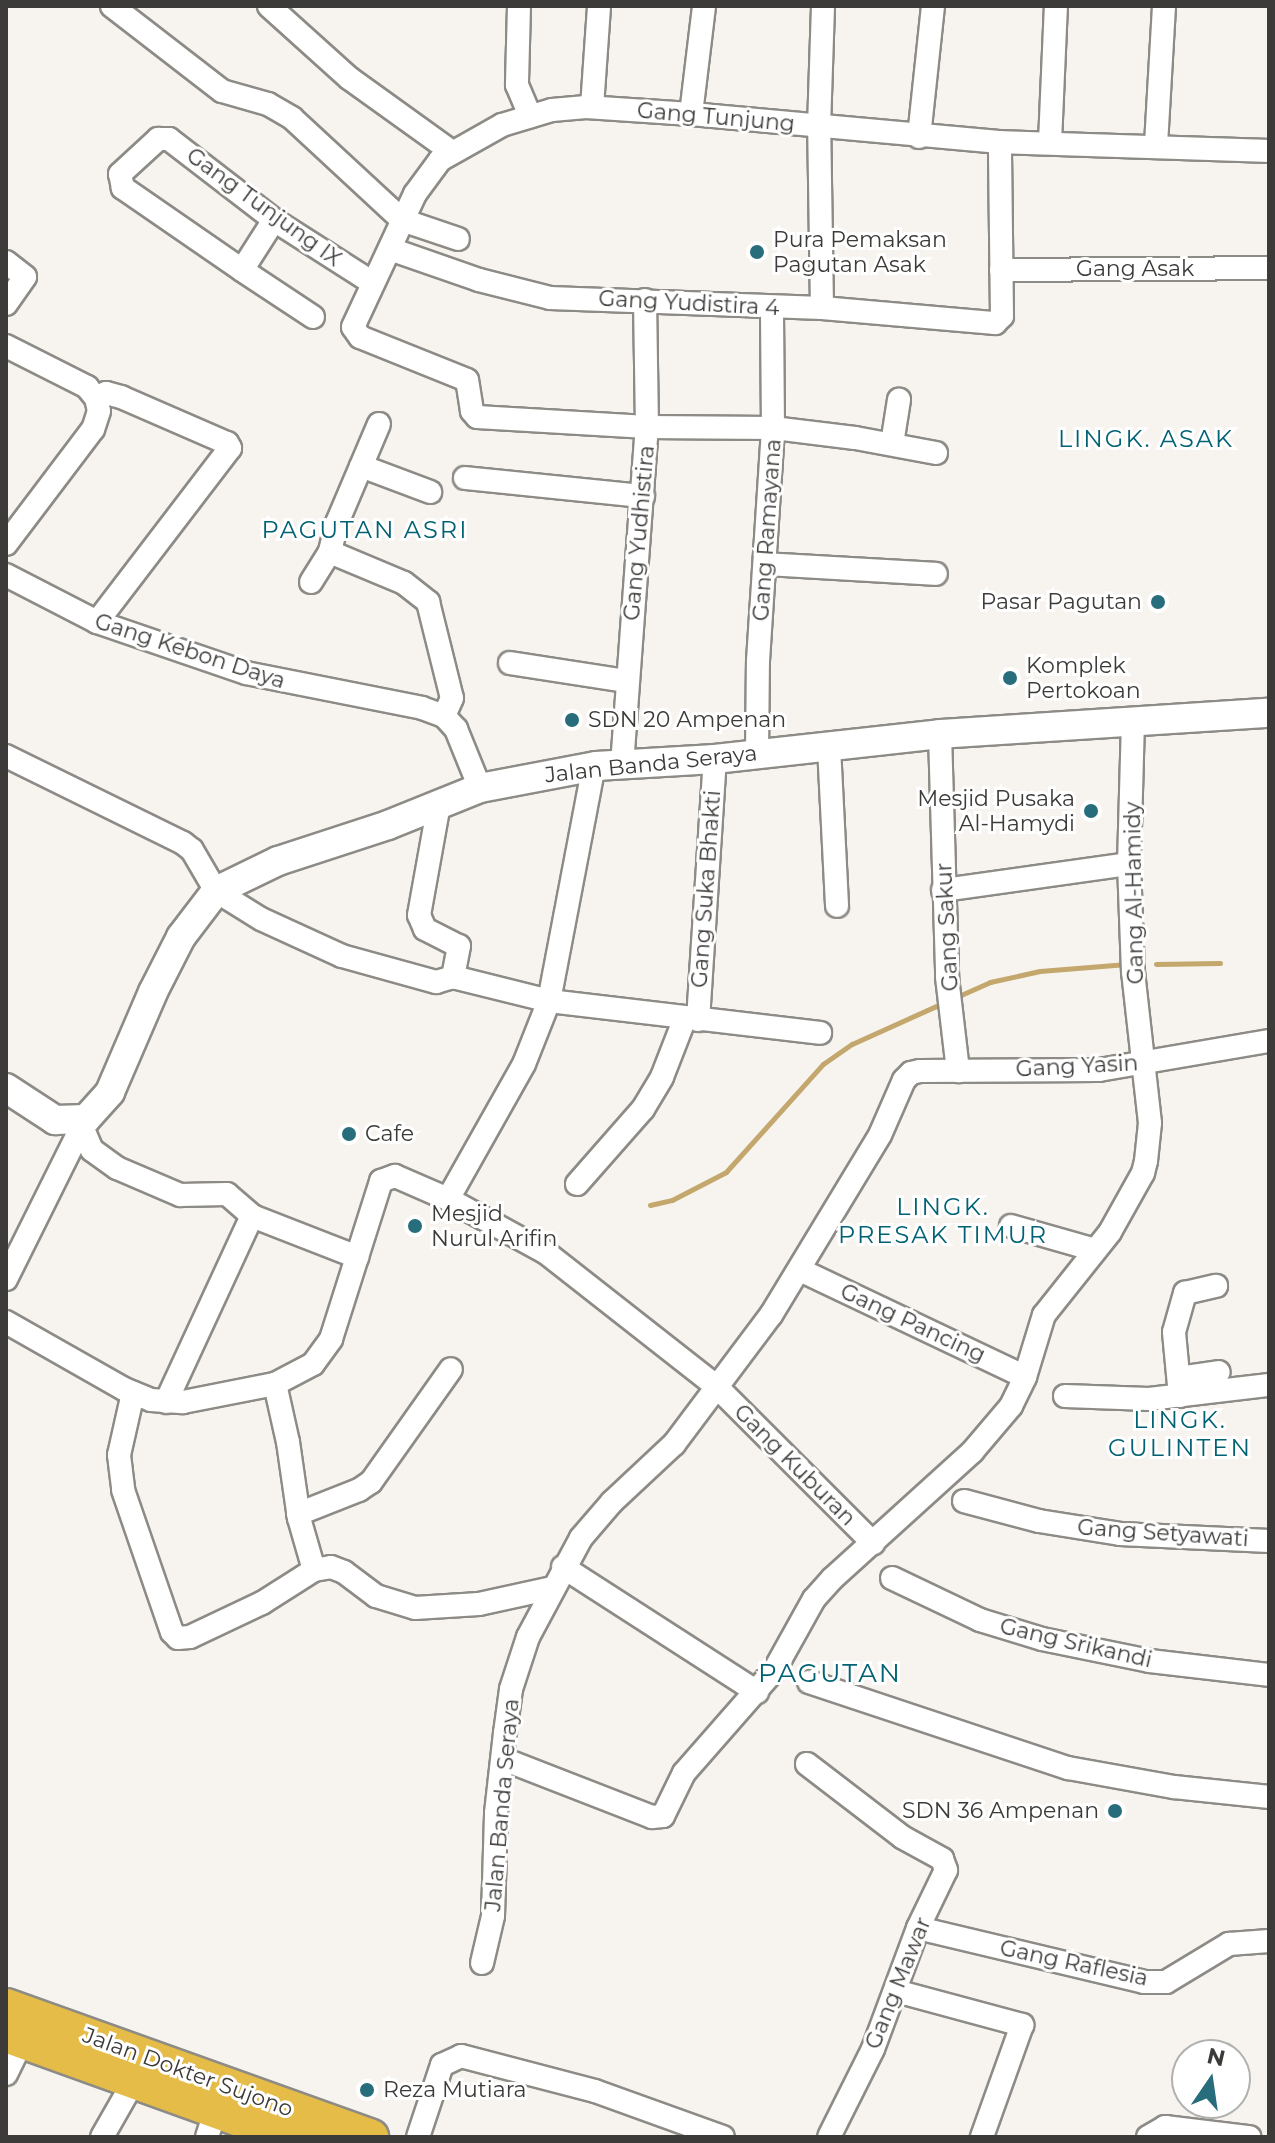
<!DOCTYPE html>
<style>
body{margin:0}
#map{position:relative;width:1275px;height:2143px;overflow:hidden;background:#f7f4ef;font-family:Montserrat,sans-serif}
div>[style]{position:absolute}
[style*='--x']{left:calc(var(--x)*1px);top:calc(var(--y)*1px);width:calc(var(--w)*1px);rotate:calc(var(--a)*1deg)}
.stream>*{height:5px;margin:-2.5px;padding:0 2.5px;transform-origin:2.5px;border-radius:2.5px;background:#c3a76d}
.roads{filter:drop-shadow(2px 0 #8d8b86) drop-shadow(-2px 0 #8d8b86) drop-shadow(0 2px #8d8b86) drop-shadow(0 -2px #8d8b86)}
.minor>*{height:22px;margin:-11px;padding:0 11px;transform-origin:11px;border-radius:11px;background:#fff}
.tertiary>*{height:28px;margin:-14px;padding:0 14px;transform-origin:14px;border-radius:14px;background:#fff}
.trunk>*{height:36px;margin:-18px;padding:0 18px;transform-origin:18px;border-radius:18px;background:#e6bc48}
.dots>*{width:22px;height:22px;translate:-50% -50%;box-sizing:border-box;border:4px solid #fff;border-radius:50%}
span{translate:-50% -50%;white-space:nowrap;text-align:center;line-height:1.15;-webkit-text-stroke:6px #fff;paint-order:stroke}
.street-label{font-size:22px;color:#3c3b39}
.poi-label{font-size:22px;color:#3c3b39}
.left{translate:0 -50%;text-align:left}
.right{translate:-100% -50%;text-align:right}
.neighbourhood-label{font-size:24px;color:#026273;letter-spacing:2px}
.quarter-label{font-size:26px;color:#026273;letter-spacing:2px}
.frame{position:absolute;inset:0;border:8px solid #3c3b39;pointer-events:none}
.north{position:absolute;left:1171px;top:2039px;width:80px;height:80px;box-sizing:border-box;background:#fff;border:2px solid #b1b1b0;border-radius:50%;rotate:13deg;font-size:22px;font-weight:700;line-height:32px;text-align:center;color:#3c3b39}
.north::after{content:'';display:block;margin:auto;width:28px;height:36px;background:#276d7b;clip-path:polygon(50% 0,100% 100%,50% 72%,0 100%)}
</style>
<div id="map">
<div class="stream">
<i style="--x:1156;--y:964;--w:64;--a:-0.9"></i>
<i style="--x:961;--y:995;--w:32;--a:-24"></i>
<i style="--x:990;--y:982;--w:51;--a:-12.4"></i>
<i style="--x:1040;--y:971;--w:87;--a:-4.6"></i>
<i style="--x:650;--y:1205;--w:23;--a:-13"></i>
<i style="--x:672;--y:1200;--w:61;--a:-27.4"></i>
<i style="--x:726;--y:1172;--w:145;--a:-48.1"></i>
<i style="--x:823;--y:1064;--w:35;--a:-35"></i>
<i style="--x:852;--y:1044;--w:100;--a:-24.3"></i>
</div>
<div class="roads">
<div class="minor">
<i style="--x:112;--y:6;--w:139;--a:37.7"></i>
<i style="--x:222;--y:91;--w:48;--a:15.8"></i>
<i style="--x:268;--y:104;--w:28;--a:30"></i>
<i style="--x:292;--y:118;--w:150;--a:42.8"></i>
<i style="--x:402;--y:220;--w:59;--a:18.7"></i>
<i style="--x:269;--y:6;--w:108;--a:42"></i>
<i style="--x:349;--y:78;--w:127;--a:35.7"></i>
<i style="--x:519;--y:6;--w:79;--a:91.5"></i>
<i style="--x:517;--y:85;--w:34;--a:67"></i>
<i style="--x:592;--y:107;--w:101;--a:-86"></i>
<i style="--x:691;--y:114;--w:109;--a:-83.1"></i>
<i style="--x:919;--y:137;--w:132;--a:-83.9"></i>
<i style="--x:1050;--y:142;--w:136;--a:-87.5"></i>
<i style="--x:1156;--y:145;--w:139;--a:-86.7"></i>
<i style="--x:274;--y:220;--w:59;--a:122.6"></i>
<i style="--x:242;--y:270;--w:145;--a:-145.4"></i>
<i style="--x:123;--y:188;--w:14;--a:-102"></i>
<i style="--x:120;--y:174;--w:52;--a:-42.6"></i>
<i style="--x:158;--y:139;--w:11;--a:0"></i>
<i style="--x:169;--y:139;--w:133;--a:37.6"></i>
<i style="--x:274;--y:220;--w:117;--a:32.5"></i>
<i style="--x:390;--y:249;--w:94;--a:19.2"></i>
<i style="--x:479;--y:280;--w:73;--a:14.2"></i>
<i style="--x:550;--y:298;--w:272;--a:2.1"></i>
<i style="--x:822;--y:308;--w:174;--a:5"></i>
<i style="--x:995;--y:323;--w:10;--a:-45"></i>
<i style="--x:1002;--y:316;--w:174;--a:-90.7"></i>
<i style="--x:6;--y:262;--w:24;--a:38"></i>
<i style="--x:25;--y:277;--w:33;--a:125"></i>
<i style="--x:242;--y:270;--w:85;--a:33.5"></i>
<i style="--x:1001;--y:270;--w:268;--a:-0.4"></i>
<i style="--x:822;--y:308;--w:181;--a:-90.9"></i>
<i style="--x:819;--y:127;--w:121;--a:-88.1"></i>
<i style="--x:6;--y:346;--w:91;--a:26.8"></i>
<i style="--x:87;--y:387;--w:14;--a:51"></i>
<i style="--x:96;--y:398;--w:13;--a:77"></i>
<i style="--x:99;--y:411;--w:19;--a:108"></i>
<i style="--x:93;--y:429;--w:144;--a:127.1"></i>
<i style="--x:96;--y:398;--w:11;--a:-27"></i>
<i style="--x:106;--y:393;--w:16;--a:15"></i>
<i style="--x:121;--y:397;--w:116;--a:23.5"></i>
<i style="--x:227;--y:443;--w:6;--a:59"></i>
<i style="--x:230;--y:448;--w:219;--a:127.4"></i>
<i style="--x:379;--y:424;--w:108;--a:113"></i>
<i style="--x:337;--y:523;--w:30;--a:104"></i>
<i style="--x:330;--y:552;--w:80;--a:22.7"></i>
<i style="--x:404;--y:583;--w:31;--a:38"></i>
<i style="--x:428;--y:602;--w:99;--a:76"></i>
<i style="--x:452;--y:698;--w:20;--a:114"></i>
<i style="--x:892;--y:444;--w:45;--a:-81"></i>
<i style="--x:936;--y:453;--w:82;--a:-169.5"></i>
<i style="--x:855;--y:438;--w:83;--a:-173"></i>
<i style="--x:773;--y:428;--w:126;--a:-179.5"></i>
<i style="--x:647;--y:427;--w:170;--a:-176.6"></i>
<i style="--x:477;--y:417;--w:8;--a:-130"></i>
<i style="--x:472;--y:411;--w:31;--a:-99"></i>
<i style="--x:467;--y:380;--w:115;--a:-158.1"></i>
<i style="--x:360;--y:337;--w:12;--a:-125"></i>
<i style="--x:353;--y:327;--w:147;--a:-65"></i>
<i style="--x:415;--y:194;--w:42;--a:-53.7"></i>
<i style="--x:440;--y:160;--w:71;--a:-29.4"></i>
<i style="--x:502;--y:125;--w:52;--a:-16.7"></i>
<i style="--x:552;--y:110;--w:34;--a:-5"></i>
<i style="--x:586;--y:107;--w:105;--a:3.8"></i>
<i style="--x:691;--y:114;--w:310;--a:5.2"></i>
<i style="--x:1000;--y:142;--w:269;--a:1.9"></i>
<i style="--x:361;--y:466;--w:74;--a:20.6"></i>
<i style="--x:465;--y:478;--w:179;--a:5.8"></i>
<i style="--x:765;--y:564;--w:171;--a:3.3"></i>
<i style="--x:6;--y:575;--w:102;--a:27.3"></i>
<i style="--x:97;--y:622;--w:157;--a:18.9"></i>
<i style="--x:246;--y:673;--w:179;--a:11.2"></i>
<i style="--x:422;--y:708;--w:23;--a:20"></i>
<i style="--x:444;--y:716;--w:18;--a:47"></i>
<i style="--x:456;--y:729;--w:64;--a:67.9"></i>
<i style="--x:311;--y:582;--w:36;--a:-58"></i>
<i style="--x:510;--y:663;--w:117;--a:8.8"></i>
<i style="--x:940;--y:734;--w:243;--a:88.3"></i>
<i style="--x:947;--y:977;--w:95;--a:83.3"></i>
<i style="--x:829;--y:747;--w:159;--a:87.1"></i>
<i style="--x:757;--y:753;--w:92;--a:-89.4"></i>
<i style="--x:758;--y:661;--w:233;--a:-86.3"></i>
<i style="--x:773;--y:428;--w:121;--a:-90.5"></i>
<i style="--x:6;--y:756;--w:197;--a:26.2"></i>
<i style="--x:183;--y:843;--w:11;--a:38"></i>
<i style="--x:192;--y:850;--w:48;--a:59.7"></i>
<i style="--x:216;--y:891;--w:53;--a:31.9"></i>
<i style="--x:261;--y:919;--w:89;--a:24.6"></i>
<i style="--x:342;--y:956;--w:98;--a:15.5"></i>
<i style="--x:436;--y:982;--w:18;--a:-16"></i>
<i style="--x:453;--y:977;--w:99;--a:14"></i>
<i style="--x:549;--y:1001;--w:273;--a:6.7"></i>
<i style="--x:622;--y:765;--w:339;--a:-85.8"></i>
<i style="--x:647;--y:427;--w:127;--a:-90.9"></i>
<i style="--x:439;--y:804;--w:113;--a:100.2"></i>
<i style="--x:419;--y:915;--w:15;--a:67"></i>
<i style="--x:425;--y:929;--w:38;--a:27"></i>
<i style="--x:459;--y:946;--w:32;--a:101"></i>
<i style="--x:943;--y:890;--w:188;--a:-8"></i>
<i style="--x:698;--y:1020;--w:262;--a:-86.3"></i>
<i style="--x:83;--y:1129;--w:23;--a:67"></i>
<i style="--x:92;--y:1150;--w:31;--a:36"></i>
<i style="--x:117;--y:1168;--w:69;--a:23.2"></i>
<i style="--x:180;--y:1195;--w:47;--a:-1.2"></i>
<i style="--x:227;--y:1194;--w:33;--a:41"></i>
<i style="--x:252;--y:1216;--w:113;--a:21.3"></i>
<i style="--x:577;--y:1184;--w:100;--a:-48.7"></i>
<i style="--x:643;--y:1109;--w:37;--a:-59"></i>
<i style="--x:662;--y:1077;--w:63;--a:-68.7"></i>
<i style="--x:448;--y:1199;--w:155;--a:-60.6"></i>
<i style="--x:524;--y:1064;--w:68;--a:-68.4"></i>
<i style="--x:549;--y:1001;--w:239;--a:-79.2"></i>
<i style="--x:1011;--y:1226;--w:87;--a:15.9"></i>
<i style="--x:800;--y:1270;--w:249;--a:25.4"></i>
<i style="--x:6;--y:1279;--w:178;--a:-63.6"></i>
<i style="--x:6;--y:1322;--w:136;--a:29.6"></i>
<i style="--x:124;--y:1389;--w:29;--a:22"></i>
<i style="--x:151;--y:1400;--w:32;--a:4"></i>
<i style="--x:183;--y:1402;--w:94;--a:-11.1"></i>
<i style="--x:275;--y:1384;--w:43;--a:-27.8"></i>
<i style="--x:313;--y:1364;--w:31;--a:-54"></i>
<i style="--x:331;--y:1339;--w:166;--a:-72.4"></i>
<i style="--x:381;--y:1181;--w:15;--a:-20"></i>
<i style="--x:395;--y:1176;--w:58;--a:23.5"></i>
<i style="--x:448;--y:1199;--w:111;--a:28.7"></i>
<i style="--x:545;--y:1252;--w:219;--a:38.1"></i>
<i style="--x:717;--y:1387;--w:221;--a:45"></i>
<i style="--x:1179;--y:1378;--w:40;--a:-8.5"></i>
<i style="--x:275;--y:1384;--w:59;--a:77.4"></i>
<i style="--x:288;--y:1442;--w:77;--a:81.8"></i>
<i style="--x:299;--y:1518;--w:54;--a:73.9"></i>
<i style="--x:133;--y:1393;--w:64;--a:102.7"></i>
<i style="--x:119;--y:1455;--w:35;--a:83"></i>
<i style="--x:123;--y:1490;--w:150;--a:71"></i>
<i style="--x:172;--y:1632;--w:8;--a:45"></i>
<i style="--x:178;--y:1638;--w:12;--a:-5"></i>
<i style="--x:190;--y:1637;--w:80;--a:-25.3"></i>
<i style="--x:262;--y:1603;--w:62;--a:-32.4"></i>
<i style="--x:314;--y:1570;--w:17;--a:-10"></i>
<i style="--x:331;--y:1567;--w:14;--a:21"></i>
<i style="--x:344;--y:1572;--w:40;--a:37"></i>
<i style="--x:376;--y:1596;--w:41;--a:17.1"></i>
<i style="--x:415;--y:1608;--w:64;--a:-3.6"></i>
<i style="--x:479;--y:1604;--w:75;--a:-12.4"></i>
<i style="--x:1065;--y:1396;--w:84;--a:2"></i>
<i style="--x:1149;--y:1399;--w:121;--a:-6.7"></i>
<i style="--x:1180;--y:1396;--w:64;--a:-95.4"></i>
<i style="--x:1174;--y:1332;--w:41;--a:-74.2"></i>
<i style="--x:1185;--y:1293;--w:32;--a:-13"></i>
<i style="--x:166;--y:1402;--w:205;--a:-65.2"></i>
<i style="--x:964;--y:1501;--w:78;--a:14.9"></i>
<i style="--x:1039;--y:1521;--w:82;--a:9.1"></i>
<i style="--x:1120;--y:1534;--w:149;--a:2.7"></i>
<i style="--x:298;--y:1514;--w:66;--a:-21.5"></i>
<i style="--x:359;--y:1490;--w:14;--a:-34"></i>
<i style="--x:371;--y:1482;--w:138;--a:-54.7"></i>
<i style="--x:563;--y:1567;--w:231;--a:32.8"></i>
<i style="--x:892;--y:1578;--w:98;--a:25.5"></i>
<i style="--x:980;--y:1620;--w:65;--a:17"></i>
<i style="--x:1042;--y:1639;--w:110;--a:11.5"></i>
<i style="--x:1150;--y:1661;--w:120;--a:6.7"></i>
<i style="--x:809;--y:1682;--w:273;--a:18.4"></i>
<i style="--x:1068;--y:1768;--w:108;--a:10.2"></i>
<i style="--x:1174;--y:1787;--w:96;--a:6"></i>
<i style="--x:503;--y:1759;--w:160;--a:21.3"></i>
<i style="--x:652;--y:1817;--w:11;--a:-5"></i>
<i style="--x:663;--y:1816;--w:48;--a:-64"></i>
<i style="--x:684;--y:1773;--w:138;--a:-48.8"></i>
<i style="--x:775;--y:1669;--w:80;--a:-60.9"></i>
<i style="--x:814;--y:1599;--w:28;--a:-48"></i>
<i style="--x:833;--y:1578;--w:188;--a:-42.2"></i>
<i style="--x:972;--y:1452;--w:60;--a:-49.7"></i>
<i style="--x:1011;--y:1406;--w:32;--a:-64"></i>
<i style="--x:1025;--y:1377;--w:65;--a:-73"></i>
<i style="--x:1044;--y:1315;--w:106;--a:-51.5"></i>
<i style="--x:1110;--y:1232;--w:68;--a:-60.8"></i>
<i style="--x:1143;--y:1173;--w:12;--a:-76"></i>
<i style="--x:1146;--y:1161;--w:38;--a:-84"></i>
<i style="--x:1150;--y:1123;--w:152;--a:-96.4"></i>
<i style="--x:1133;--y:972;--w:108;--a:-92.1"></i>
<i style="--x:1129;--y:864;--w:142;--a:-88.4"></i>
<i style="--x:807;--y:1764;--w:120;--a:37.5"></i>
<i style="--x:902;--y:1837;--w:46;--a:28.8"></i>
<i style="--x:942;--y:1859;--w:12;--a:70"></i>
<i style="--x:946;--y:1870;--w:64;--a:115.8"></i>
<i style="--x:918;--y:1928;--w:129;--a:110.4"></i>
<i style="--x:873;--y:2049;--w:98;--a:116.6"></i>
<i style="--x:918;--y:1928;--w:232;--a:13.4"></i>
<i style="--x:1144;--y:1982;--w:22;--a:0"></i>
<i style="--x:1166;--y:1982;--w:74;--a:-31.1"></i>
<i style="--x:1229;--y:1944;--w:40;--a:-4.3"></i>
<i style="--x:482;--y:1963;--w:48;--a:-76.8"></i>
<i style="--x:493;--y:1916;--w:103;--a:-88.3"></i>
<i style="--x:496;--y:1813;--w:81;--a:-83.6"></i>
<i style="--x:505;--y:1733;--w:44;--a:-82.2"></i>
<i style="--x:511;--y:1689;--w:55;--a:-71.9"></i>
<i style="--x:528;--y:1637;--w:112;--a:-61.8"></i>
<i style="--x:581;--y:1538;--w:48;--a:-49.3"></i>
<i style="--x:612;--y:1502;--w:85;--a:-43.1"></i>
<i style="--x:674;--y:1444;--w:161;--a:-53.1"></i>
<i style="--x:771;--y:1315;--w:210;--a:-58.8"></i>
<i style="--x:880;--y:1135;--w:60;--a:-66.4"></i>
<i style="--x:904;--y:1080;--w:10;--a:-45"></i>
<i style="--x:911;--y:1073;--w:9;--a:-13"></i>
<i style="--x:920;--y:1071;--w:179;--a:-0.3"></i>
<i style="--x:1099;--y:1070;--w:172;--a:-9.7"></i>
<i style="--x:896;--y:1991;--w:131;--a:15.1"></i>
<i style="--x:1022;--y:2025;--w:119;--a:109.7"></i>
<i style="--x:6;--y:2074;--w:39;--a:-64"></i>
<i style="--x:102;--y:2137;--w:64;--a:-60.3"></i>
<i style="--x:207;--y:2137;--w:29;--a:-72"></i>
<i style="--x:418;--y:2137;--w:76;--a:-71.6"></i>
<i style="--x:442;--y:2065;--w:21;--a:-25"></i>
<i style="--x:461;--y:2056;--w:138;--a:14.6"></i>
<i style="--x:595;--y:2091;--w:136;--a:19.8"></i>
<i style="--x:1148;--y:2137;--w:20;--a:-30"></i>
<i style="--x:1165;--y:2127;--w:85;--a:6.8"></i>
</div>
<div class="tertiary">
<i style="--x:6;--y:1088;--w:59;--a:33.1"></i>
<i style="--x:55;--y:1120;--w:31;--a:-2"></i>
<i style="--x:86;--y:1119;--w:36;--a:-48"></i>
<i style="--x:110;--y:1092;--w:109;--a:-66.7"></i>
<i style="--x:153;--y:992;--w:62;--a:-63"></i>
<i style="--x:181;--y:937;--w:58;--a:-52.7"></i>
<i style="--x:216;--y:891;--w:69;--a:-25.8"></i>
<i style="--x:278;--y:861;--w:116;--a:-18.1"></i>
<i style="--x:388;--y:825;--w:99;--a:-21.9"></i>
<i style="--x:480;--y:788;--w:118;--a:-10.7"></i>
<i style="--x:596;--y:766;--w:119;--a:-3.4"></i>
<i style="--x:715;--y:759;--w:226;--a:-6.3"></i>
<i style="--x:940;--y:734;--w:330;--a:-3.7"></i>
</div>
<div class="trunk">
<i style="--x:6;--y:2007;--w:387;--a:19.7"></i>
<i style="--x:6;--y:2034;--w:304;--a:19.8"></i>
</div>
</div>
<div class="dots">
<i style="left:757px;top:252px;background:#276d7b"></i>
<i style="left:1158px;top:602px;background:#276d7b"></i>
<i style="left:1010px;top:678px;background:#276d7b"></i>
<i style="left:572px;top:720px;background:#276d7b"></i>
<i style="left:1091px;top:811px;background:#276d7b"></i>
<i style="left:349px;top:1134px;background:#276d7b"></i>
<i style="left:415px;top:1226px;background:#276d7b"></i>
<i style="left:1115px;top:1811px;background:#276d7b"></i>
<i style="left:367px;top:2090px;background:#276d7b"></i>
</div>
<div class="street-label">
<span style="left:716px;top:117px;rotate:5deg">Gang Tunjung</span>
<span style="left:264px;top:207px;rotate:36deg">Gang Tunjung IX</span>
<span style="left:1135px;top:269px">Gang Asak</span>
<span style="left:689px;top:303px;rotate:3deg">Gang Yudistira 4</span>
<span style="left:767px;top:530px;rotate:-86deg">Gang Ramayana</span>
<span style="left:639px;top:533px;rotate:-85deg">Gang Yudhistira</span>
<span style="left:190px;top:651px;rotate:18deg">Gang Kebon Daya</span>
<span style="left:651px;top:764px;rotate:-6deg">Jalan Banda Seraya</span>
<span style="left:706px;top:889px;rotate:-86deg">Gang Suka Bhakti</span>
<span style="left:1134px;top:893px;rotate:-91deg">Gang Al-Hamidy</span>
<span style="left:947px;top:927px;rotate:-93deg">Gang Sakur</span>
<span style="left:1077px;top:1066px;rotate:-3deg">Gang Yasin</span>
<span style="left:913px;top:1323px;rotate:25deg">Gang Pancing</span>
<span style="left:795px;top:1465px;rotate:45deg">Gang Kuburan</span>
<span style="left:1163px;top:1533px;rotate:4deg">Gang Setyawati</span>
<span style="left:1076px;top:1643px;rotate:13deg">Gang Srikandi</span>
<span style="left:502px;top:1805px;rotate:-85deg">Jalan Banda Seraya</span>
<span style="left:1074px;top:1963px;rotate:12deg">Gang Raflesia</span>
<span style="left:898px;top:1983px;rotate:-68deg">Gang Mawar</span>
<span style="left:188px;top:2072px;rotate:20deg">Jalan Dokter Sujono</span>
</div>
<div class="poi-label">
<span class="left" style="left:773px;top:252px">Pura Pemaksan<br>Pagutan Asak</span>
<span class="right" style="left:1142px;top:602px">Pasar Pagutan</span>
<span class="left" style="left:1026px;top:678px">Komplek<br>Pertokoan</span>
<span class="left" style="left:588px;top:720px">SDN 20 Ampenan</span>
<span class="right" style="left:1075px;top:811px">Mesjid Pusaka<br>Al-Hamydi</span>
<span class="left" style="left:365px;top:1134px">Cafe</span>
<span class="left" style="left:431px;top:1226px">Mesjid<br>Nurul Arifin</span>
<span class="right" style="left:1099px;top:1811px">SDN 36 Ampenan</span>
<span class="left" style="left:383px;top:2090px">Reza Mutiara</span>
</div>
<div class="neighbourhood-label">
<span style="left:1146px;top:439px">LINGK. ASAK</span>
<span style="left:365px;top:530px">PAGUTAN ASRI</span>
<span style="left:943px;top:1221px">LINGK.<br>PRESAK TIMUR</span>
<span style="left:1180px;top:1434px">LINGK.<br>GULINTEN</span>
</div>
<div class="quarter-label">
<span style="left:830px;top:1674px">PAGUTAN</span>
</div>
<div class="frame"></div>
<div class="north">N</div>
</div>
